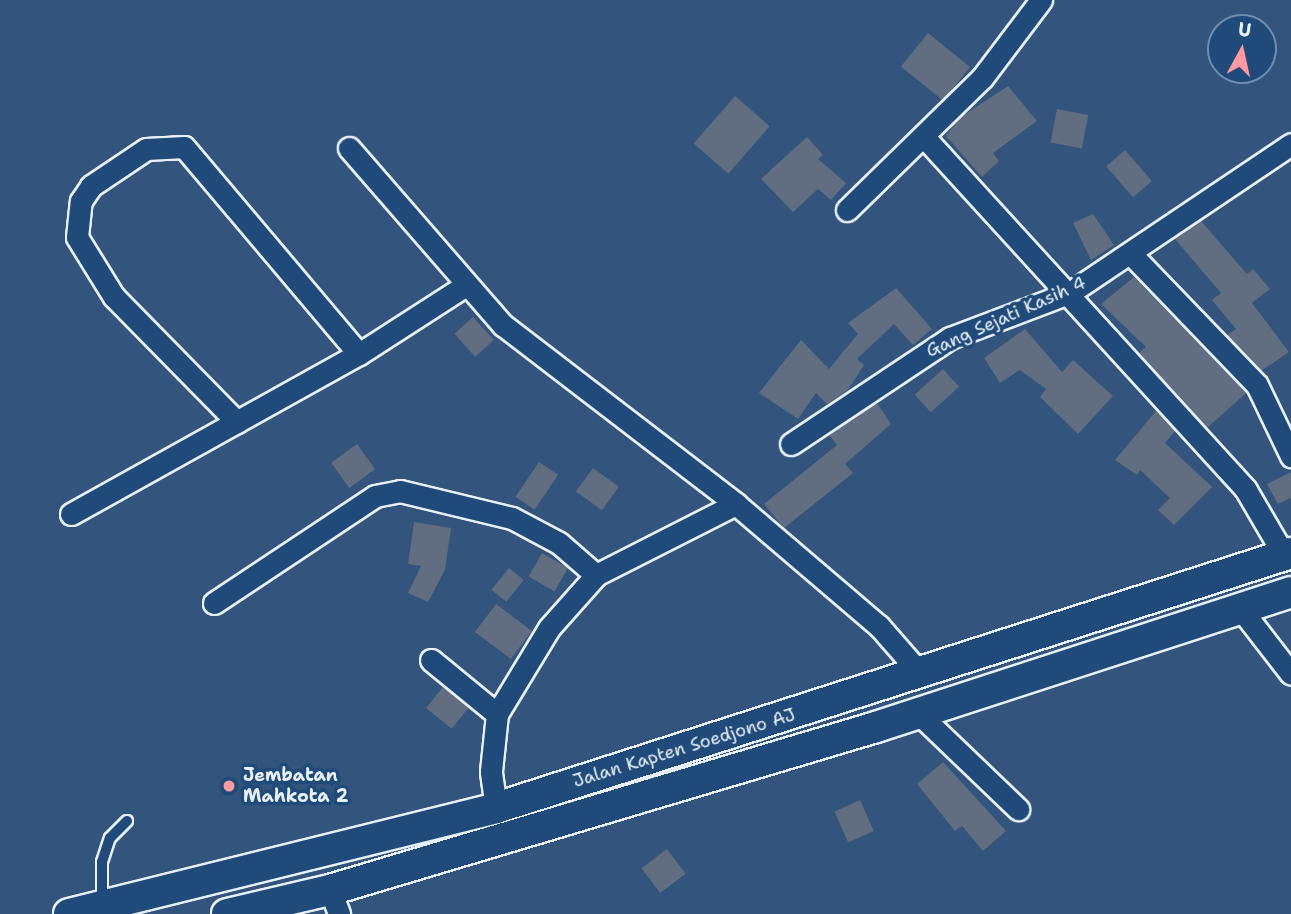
<!DOCTYPE html>
<style>
body{margin:0}
#map{position:relative;width:1291px;height:914px;overflow:hidden;background:#33547c;font-family:"Shantell Sans",sans-serif}
div>[style]{position:absolute}
[style*='--x']{left:calc(var(--x)*1px);top:calc(var(--y)*1px);width:calc(var(--w)*1px);rotate:calc(var(--a)*1deg)}
.building>*{inset:0;background:#616d80;transform-origin:0 0}
.roads{filter:drop-shadow(2px 0 #e8f1f8) drop-shadow(-2px 0 #e8f1f8) drop-shadow(0 2px #e8f1f8) drop-shadow(0 -2px #e8f1f8)}
.lane>*{height:10px;margin:-5px;padding:0 5px;transform-origin:5px;border-radius:5px;background:#1f4a7a}
.street>*{height:21px;margin:-10.5px;padding:0 10.5px;transform-origin:10.5px;border-radius:10.5px;background:#1f4a7a}
.secondary>*{height:30px;margin:-15px;padding:0 15px;transform-origin:15px;border-radius:15px;background:#1f4a7a}
.dots>*{width:19px;height:19px;translate:-50% -50%;box-sizing:border-box;border:4px solid #1f4a7a;border-radius:50%}
span{translate:-50% -50%;white-space:nowrap;text-align:center;line-height:1.15;-webkit-text-stroke:7px #1f4a7a;paint-order:stroke}
.street-label{font-size:18px;color:#e8f1f8}
.poi-label{font-size:18px;color:#e8f1f8;font-weight:700}
.left{translate:0 -50%;text-align:left}
.north{position:absolute;left:1207px;top:14px;width:70px;height:70px;box-sizing:border-box;background:#1f4a7a;border:2px solid #6f8dac;border-radius:50%;rotate:8deg;font-size:19px;font-weight:700;line-height:28px;text-align:center;color:#e8f1f8}
.north::after{content:'';display:block;margin:auto;width:24px;height:32px;background:#ff9aa2;clip-path:polygon(50% 0,100% 100%,50% 72%,0 100%)}
</style>
<div id="map">
<div class="building">
<i style="left:928px;top:33px;width:54px;height:43px;rotate:39deg"></i>
<i style="clip-path:polygon(1008px 86px,1037px 121px,993px 153px,999px 161px,982px 177px,946px 136px,961px 117px)"></i>
<i style="left:735px;top:96px;width:46px;height:63px;rotate:41deg"></i>
<i style="left:1057px;top:109px;width:32px;height:34px;rotate:11deg"></i>
<i style="clip-path:polygon(807px 137px,823px 155px,818px 159px,846px 183px,831px 200px,818px 189px,793px 212px,761px 179px)"></i>
<i style="left:1125px;top:150px;width:41px;height:25px;rotate:49deg"></i>
<i style="clip-path:polygon(1093px 214px,1114px 245px,1091px 260px,1073px 223px)"></i>
<i style="clip-path:polygon(1201px 221px,1247px 274px,1253px 269px,1270px 289px,1252px 303px,1289px 352px,1261px 371px,1227px 335px,1236px 329px,1212px 300px,1221px 293px,1175px 239px)"></i>
<i style="clip-path:polygon(1134px 277px,1246px 393px,1207px 428px,1139px 353px,1146px 347px,1101px 304px)"></i>
<i style="clip-path:polygon(896px 288px,932px 329px,913px 345px,894px 324px,857px 359px,864px 365px,848px 390px,827px 404px,816px 393px,798px 419px,759px 393px,801px 340px,829px 369px,858px 334px,848px 323px)"></i>
<i style="left:473px;top:317px;width:31px;height:25px;rotate:48deg"></i>
<i style="clip-path:polygon(1025px 329px,1062px 372px,1073px 360px,1113px 396px,1078px 434px,1040px 397px,1046px 389px,1020px 370px,1000px 383px,984px 358px)"></i>
<i style="left:943px;top:369px;width:24px;height:38px;rotate:48deg"></i>
<i style="clip-path:polygon(877px 403px,891px 424px,845px 464px,853px 473px,784px 528px,764px 504px,837px 445px,829px 435px)"></i>
<i style="clip-path:polygon(1156px 411px,1175px 431px,1165px 443px,1212px 487px,1174px 525px,1158px 510px,1170px 498px,1140px 470px,1137px 475px,1115px 460px)"></i>
<i style="left:357px;top:444px;width:31px;height:32px;rotate:54deg"></i>
<i style="left:539px;top:462px;width:23px;height:42px;rotate:34deg"></i>
<i style="left:593px;top:468px;width:32px;height:29px;rotate:36deg"></i>
<i style="clip-path:polygon(1291px 472px,1291px 498px,1278px 504px,1267px 484px)"></i>
<i style="clip-path:polygon(414px 522px,451px 528px,445px 570px,428px 602px,408px 593px,421px 566px,408px 564px)"></i>
<i style="left:542px;top:553px;width:30px;height:27px;rotate:30deg"></i>
<i style="left:509px;top:568px;width:19px;height:28px;rotate:39deg"></i>
<i style="left:496px;top:604px;width:45px;height:35px;rotate:37deg"></i>
<i style="left:443px;top:687px;width:33px;height:27px;rotate:39deg"></i>
<i style="clip-path:polygon(943px 762px,1006px 831px,983px 851px,962px 826px,955px 831px,917px 784px)"></i>
<i style="left:860px;top:800px;width:34px;height:28px;rotate:66deg"></i>
<i style="left:667px;top:849px;width:31px;height:32px;rotate:53deg"></i>
</div>
<div class="roads">
<div class="lane">
<i style="--x:102;--y:903;--w:41;--a:-90"></i>
<i style="--x:102;--y:862;--w:25;--a:-72"></i>
<i style="--x:110;--y:838;--w:24;--a:-45"></i>
</div>
<div class="street">
<i style="--x:925;--y:138;--w:476;--a:47.6"></i>
<i style="--x:1246;--y:490;--w:75;--a:59.7"></i>
<i style="--x:349;--y:148;--w:235;--a:49"></i>
<i style="--x:503;--y:325;--w:294;--a:37.5"></i>
<i style="--x:736;--y:504;--w:188;--a:40.5"></i>
<i style="--x:879;--y:626;--w:62;--a:48.9"></i>
<i style="--x:847;--y:210;--w:189;--a:-44.4"></i>
<i style="--x:982;--y:78;--w:98;--a:-52.9"></i>
<i style="--x:1130;--y:253;--w:183;--a:46.1"></i>
<i style="--x:1257;--y:385;--w:79;--a:64.4"></i>
<i style="--x:237;--y:422;--w:175;--a:-134.5"></i>
<i style="--x:114;--y:297;--w:70;--a:-121.7"></i>
<i style="--x:77;--y:237;--w:36;--a:-84"></i>
<i style="--x:81;--y:201;--w:18;--a:-56"></i>
<i style="--x:91;--y:186;--w:66;--a:-33.9"></i>
<i style="--x:146;--y:149;--w:38;--a:-3"></i>
<i style="--x:184;--y:147;--w:271;--a:49.8"></i>
<i style="--x:791;--y:444;--w:191;--a:-33.7"></i>
<i style="--x:950;--y:338;--w:129;--a:-20.8"></i>
<i style="--x:1071;--y:292;--w:265;--a:-33.9"></i>
<i style="--x:71;--y:514;--w:329;--a:-29.1"></i>
<i style="--x:359;--y:354;--w:127;--a:-32.8"></i>
<i style="--x:214;--y:603;--w:193;--a:-33.6"></i>
<i style="--x:375;--y:496;--w:25;--a:-11"></i>
<i style="--x:400;--y:491;--w:115;--a:13.6"></i>
<i style="--x:512;--y:518;--w:53;--a:28"></i>
<i style="--x:559;--y:543;--w:49;--a:40.9"></i>
<i style="--x:1240;--y:608;--w:83;--a:52.3"></i>
<i style="--x:431;--y:660;--w:85;--a:39.3"></i>
<i style="--x:918;--y:713;--w:139;--a:43.8"></i>
<i style="--x:496;--y:808;--w:37;--a:-98"></i>
<i style="--x:491;--y:771;--w:57;--a:-84"></i>
<i style="--x:497;--y:714;--w:100;--a:-58.8"></i>
<i style="--x:549;--y:628;--w:71;--a:-48.4"></i>
<i style="--x:596;--y:575;--w:157;--a:-26.9"></i>
<i style="--x:330;--y:890;--w:26;--a:69"></i>
</div>
<div class="secondary">
<i style="--x:69;--y:914;--w:440;--a:-13.9"></i>
<i style="--x:496;--y:808;--w:835;--a:-17.78"></i>
<i style="--x:227;--y:914;--w:106;--a:-13.1"></i>
<i style="--x:330;--y:890;--w:570;--a:-16.62"></i>
<i style="--x:876;--y:727;--w:436;--a:-18"></i>
</div>
</div>
<div class="dots">
<i style="left:229px;top:786px;background:#ff9aa2"></i>
</div>
<div class="street-label">
<span style="left:1006px;top:317px;rotate:-24deg">Gang Sejati Kasih 4</span>
<span style="left:684px;top:748px;rotate:-17deg">Jalan Kapten Soedjono AJ</span>
</div>
<div class="poi-label">
<span class="left" style="left:243px;top:786px">Jembatan<br>Mahkota 2</span>
</div>
<div class="north">U</div>
</div>
